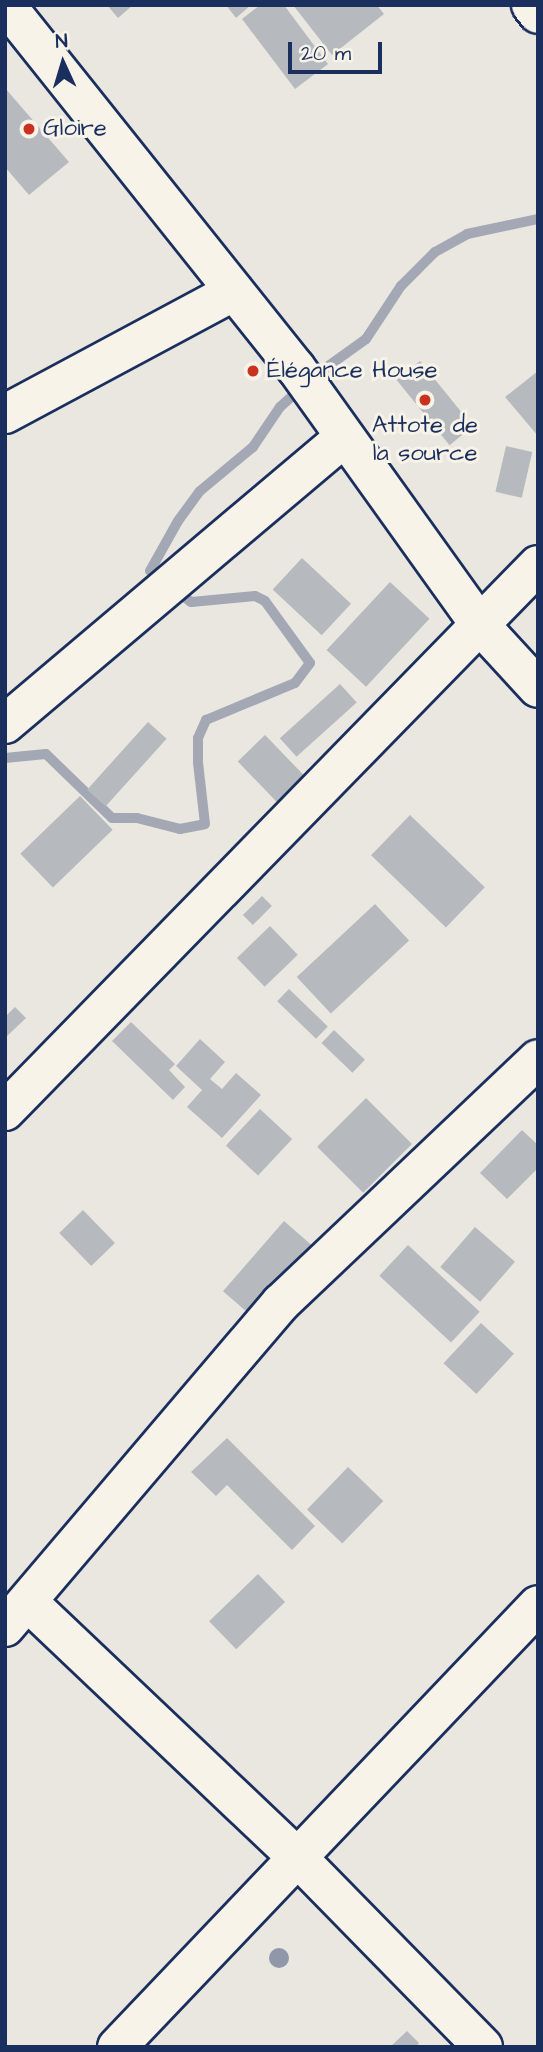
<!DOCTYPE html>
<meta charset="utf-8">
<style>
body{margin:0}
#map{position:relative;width:543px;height:2052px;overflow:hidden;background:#eae7e0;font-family:"Architects Daughter",sans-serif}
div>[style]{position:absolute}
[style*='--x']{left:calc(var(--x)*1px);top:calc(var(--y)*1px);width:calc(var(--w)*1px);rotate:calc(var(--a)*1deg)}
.stream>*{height:10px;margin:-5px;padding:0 5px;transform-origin:5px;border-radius:5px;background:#a3a8b4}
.building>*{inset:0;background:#b6babf;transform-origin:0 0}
.roads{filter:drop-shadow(2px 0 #1b2f5e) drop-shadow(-2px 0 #1b2f5e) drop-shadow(0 2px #1b2f5e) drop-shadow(0 -2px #1b2f5e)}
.minor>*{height:38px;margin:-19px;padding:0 19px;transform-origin:19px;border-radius:19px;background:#f7f3e8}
.trees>*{width:20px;height:20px;margin:-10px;border-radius:50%;background:#9097a8}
.dots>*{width:19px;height:19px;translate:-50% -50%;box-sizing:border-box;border:4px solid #f7f3e8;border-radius:50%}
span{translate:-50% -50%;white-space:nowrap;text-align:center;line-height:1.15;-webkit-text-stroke:6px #f7f3e8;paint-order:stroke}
.poi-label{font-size:24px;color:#1b2f5e}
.left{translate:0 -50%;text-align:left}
.frame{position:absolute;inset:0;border:7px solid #1b2f5e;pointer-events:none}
.north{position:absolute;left:28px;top:28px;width:70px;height:70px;-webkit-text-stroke:5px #f7f3e8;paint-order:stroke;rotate:356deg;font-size:19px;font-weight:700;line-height:28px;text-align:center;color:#1b2f5e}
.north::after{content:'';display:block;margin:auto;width:24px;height:32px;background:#1b2f5e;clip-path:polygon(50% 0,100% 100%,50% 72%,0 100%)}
.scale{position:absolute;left:288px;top:42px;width:94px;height:32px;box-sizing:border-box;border:4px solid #1b2f5e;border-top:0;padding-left:9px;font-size:21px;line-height:24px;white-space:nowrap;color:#1b2f5e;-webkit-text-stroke:5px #f7f3e8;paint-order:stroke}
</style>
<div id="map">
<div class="stream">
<i style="--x:313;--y:377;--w:65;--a:-35.6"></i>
<i style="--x:366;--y:339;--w:64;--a:-56.6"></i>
<i style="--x:401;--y:286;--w:48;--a:-45"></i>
<i style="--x:435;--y:252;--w:37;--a:-29"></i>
<i style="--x:467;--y:234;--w:73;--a:-11.9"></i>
<i style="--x:163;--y:581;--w:16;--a:-142"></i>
<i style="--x:150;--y:571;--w:57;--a:-60.8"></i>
<i style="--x:178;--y:521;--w:37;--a:-54"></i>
<i style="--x:200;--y:491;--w:69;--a:-39.7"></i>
<i style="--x:253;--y:447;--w:48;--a:-56"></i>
<i style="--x:280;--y:407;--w:30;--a:-42"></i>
<i style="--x:5;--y:758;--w:41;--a:-5.6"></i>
<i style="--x:46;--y:754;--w:92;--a:44.1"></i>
<i style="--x:112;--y:818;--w:25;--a:0"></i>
<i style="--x:137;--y:818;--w:44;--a:14.3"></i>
<i style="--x:180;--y:829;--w:25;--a:-11"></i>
<i style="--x:205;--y:824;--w:61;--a:-96.5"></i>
<i style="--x:198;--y:763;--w:25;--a:-90"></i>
<i style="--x:198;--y:738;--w:20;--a:-66"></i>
<i style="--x:206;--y:720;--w:96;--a:-22.6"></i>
<i style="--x:295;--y:683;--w:25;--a:-53"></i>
<i style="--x:310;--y:663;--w:77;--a:-126"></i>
<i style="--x:265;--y:601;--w:11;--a:-153"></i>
<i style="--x:255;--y:596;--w:64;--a:174.6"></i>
<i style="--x:191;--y:602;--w:20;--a:-143"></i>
</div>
<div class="building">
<i style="clip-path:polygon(107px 5px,133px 5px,118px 18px)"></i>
<i style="clip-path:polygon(226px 5px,251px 5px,236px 18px)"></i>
<i style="clip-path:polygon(260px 5px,284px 5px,328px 64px,295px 89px,242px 19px)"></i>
<i style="clip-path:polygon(293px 5px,377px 5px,384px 14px,332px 55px)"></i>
<i style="clip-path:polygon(5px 88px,69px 162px,29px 195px,5px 167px)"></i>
<i style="left:420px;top:361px;width:84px;height:30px;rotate:51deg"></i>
<i style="clip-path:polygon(538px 371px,538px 436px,505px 397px)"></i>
<i style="left:506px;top:446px;width:27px;height:47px;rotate:13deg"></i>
<i style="left:302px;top:558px;width:67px;height:43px;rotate:43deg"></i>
<i style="left:390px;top:582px;width:54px;height:93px;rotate:43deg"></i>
<i style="left:340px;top:684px;width:25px;height:81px;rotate:48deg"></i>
<i style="left:148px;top:722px;width:25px;height:91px;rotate:42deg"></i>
<i style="left:265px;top:735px;width:57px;height:38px;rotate:46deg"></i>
<i style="left:80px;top:796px;width:47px;height:83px;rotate:46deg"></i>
<i style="left:410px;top:815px;width:104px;height:56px;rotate:44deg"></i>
<i style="left:262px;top:896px;width:14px;height:27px;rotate:45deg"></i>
<i style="left:375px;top:904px;width:50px;height:107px;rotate:47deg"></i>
<i style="left:270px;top:926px;width:40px;height:46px;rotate:46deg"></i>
<i style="left:289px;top:989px;width:54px;height:17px;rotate:44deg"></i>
<i style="clip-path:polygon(15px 1007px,26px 1018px,5px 1038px,5px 1017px)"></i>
<i style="clip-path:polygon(131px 1022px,175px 1064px,169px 1070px,185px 1087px,173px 1100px,112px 1041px)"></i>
<i style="left:334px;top:1030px;width:43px;height:18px;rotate:44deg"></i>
<i style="clip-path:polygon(200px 1039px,225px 1062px,210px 1079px,222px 1089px,236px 1073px,261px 1095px,222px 1138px,187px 1107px,202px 1090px,176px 1066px)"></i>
<i style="left:366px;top:1098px;width:65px;height:69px;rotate:45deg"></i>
<i style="left:260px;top:1109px;width:44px;height:50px;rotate:43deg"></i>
<i style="clip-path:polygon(522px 1130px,538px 1145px,538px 1168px,507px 1199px,480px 1173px)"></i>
<i style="left:83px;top:1210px;width:46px;height:33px;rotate:46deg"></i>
<i style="left:284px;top:1221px;width:38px;height:93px;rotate:41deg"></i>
<i style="left:475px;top:1227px;width:53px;height:53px;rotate:41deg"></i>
<i style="left:408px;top:1245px;width:98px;height:42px;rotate:43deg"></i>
<i style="left:481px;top:1323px;width:45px;height:55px;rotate:43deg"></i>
<i style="clip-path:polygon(227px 1438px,315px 1526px,292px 1550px,227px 1485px,216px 1496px,191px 1472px)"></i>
<i style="left:348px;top:1467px;width:49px;height:59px;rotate:44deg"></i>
<i style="left:258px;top:1574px;width:39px;height:68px;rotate:46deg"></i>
<i style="clip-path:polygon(407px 2031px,419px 2043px,416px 2047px,390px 2047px)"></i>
</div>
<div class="roads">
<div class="minor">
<i style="--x:6;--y:5;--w:465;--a:51.4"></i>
<i style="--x:296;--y:368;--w:317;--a:54.4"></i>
<i style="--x:481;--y:626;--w:84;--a:47.4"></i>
<i style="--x:531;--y:5;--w:11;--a:52"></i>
<i style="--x:5;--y:414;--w:260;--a:-28.2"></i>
<i style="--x:5;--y:724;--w:444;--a:-40.2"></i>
<i style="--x:5;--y:1111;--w:763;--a:-45.69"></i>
<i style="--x:28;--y:1602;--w:373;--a:43.5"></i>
<i style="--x:299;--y:1859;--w:263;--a:45.6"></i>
<i style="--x:5;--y:1627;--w:426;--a:-49.6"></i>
<i style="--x:281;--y:1303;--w:354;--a:-43.5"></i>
<i style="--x:117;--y:2047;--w:610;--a:-46.39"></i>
</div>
</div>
<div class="trees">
<i style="left:279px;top:1958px"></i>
</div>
<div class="dots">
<i style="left:29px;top:129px;background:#c8321e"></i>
<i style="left:253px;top:371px;background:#c8321e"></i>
<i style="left:425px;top:400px;background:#c8321e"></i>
</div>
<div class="poi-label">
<span class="left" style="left:43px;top:129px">Gloire</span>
<span class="left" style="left:267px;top:371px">Élégance House</span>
<span style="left:425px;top:440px">Attote de<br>la source</span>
</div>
<div class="frame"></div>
<div class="north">N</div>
<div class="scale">20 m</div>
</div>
